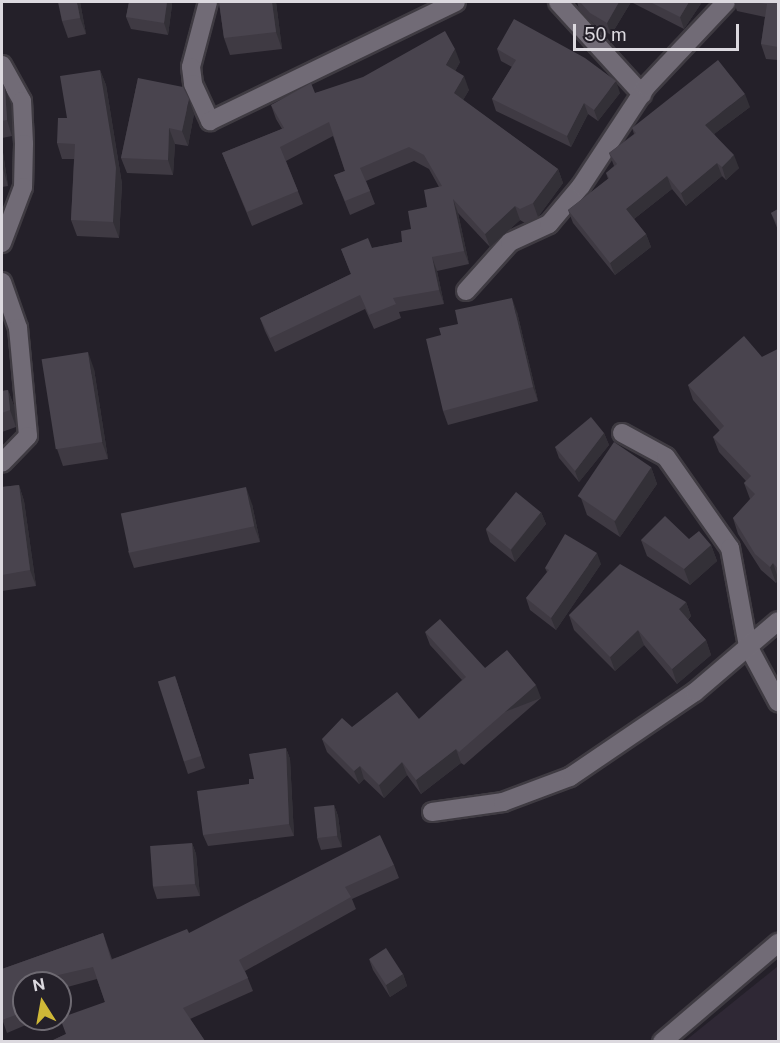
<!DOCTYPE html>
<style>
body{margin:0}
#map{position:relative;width:780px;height:1043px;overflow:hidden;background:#242029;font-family:"Public Sans",sans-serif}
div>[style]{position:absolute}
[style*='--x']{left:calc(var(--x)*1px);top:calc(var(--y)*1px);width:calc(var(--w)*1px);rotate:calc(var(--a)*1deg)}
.built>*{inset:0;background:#2f2835}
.roads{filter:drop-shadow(2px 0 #3f3b42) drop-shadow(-2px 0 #3f3b42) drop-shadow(0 2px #3f3b42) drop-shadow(0 -2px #3f3b42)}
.minor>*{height:18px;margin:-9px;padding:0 9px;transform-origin:9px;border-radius:9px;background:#716b76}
.wall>*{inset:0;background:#3f3a43}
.shaded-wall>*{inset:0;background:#333037;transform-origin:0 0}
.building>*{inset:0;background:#49444e;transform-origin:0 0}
span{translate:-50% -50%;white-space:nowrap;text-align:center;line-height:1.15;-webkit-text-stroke:4.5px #242029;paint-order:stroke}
.frame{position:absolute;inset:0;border:3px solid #dcd9df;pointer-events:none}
.north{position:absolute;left:12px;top:971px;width:60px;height:60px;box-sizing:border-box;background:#242029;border:2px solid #6e6a72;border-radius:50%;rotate:349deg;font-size:16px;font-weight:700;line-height:24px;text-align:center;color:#dcd9df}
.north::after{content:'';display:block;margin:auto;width:21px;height:27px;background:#cfb837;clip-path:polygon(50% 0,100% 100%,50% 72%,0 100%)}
.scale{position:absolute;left:573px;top:24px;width:166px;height:27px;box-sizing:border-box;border:3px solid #dcd9df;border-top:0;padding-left:8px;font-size:18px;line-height:21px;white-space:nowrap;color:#dcd9df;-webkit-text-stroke:4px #242029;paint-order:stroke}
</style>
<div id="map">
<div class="built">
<i style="clip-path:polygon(778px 966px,778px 1041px,685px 1041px)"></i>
</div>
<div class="roads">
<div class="minor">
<i style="--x:208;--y:2;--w:67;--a:104.7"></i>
<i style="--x:191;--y:67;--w:17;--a:83"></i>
<i style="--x:193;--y:84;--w:41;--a:65.3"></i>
<i style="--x:210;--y:121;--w:273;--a:-25.8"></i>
<i style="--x:558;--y:2;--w:125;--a:47.6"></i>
<i style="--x:2;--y:65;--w:41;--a:60.9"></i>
<i style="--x:22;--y:101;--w:43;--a:87.3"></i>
<i style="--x:24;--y:144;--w:43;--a:91.3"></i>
<i style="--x:23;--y:187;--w:60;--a:110.6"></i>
<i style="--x:2;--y:282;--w:49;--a:70.8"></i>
<i style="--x:18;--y:328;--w:108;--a:84.7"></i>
<i style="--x:28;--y:436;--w:37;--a:134"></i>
<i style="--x:466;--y:291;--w:66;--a:-48.1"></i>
<i style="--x:510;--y:242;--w:43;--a:-24.8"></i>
<i style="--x:549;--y:224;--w:50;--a:-49.9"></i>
<i style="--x:581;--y:186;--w:118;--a:-56.7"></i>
<i style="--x:646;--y:87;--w:117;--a:-46.7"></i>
<i style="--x:622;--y:433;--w:50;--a:28.6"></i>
<i style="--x:666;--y:457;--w:111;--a:54.9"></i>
<i style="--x:730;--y:548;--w:100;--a:79.6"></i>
<i style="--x:748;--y:646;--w:64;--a:61.8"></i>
<i style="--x:432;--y:812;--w:72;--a:-8"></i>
<i style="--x:503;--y:802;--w:72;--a:-20.5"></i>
<i style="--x:570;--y:777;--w:151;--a:-34.2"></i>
<i style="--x:695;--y:692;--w:109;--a:-40.5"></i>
<i style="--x:662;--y:1042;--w:153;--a:-40.5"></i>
</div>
</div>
<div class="wall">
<i style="clip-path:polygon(80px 2px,86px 34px,68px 38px,62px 21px)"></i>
<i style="clip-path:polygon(129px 2px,171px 2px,172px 5px,168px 35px,131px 29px,126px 17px)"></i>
<i style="clip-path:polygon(219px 2px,276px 2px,282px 49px,230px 55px,224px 38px)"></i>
<i style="clip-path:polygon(577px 2px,702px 2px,684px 29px,631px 2px,611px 35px,595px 25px,579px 9px)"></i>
<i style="clip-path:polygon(734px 2px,778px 2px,778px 60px,766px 59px,761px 44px,765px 17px,737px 11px)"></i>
<i style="clip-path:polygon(497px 49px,620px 93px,598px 121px,588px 114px,571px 147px,496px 111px,492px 99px,512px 67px,501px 61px)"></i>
<i style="clip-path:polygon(460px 62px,455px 71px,469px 90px,463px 100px,558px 169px,563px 183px,538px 217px,525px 223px,520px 220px,490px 247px,458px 213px,469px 264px,437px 271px,444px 304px,399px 312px,401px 318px,374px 329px,365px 309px,275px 352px,265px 331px,260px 318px,351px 274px,341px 249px,372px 248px,402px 242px,427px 207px,439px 187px,429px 169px,414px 161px,366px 181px,375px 204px,350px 215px,334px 175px,345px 171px,333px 136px,286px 161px,303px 204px,252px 226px,222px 153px,282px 129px,276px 119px,271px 105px,315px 93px)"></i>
<i style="clip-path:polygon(100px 70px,106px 85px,122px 184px,119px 238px,77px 236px,71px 220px,74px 159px,62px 159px,57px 143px,67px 118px)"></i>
<i style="clip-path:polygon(138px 78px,194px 114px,188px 146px,175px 144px,173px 175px,127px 173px,121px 158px)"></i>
<i style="clip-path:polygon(2px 82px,5px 88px,11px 104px,12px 136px,2px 138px)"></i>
<i style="clip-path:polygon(750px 107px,714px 134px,739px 168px,726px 180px,722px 176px,686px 206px,672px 189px,634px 219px,646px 234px,651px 247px,615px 275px,573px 223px,568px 210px,608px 179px,606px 173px,614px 166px,609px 153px,634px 134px,632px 128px)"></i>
<i style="clip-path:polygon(2px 146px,8px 186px,2px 187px)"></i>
<i style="clip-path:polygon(778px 209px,778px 230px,771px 213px)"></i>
<i style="clip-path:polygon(517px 312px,538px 401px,448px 425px,443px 411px)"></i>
<i style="clip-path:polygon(2px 315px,3px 318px,2px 391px,8px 390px,14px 406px,16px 427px,2px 432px)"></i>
<i style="clip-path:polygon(778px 349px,778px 579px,776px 583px,761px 570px,738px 534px,733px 518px,750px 499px,744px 483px,746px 481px,719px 452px,713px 437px,720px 431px,693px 400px,688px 385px,762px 357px)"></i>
<i style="clip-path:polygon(94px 369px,108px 459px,63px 466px,57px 449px)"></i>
<i style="clip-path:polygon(604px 433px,609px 445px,579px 482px,559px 458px,555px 447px)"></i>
<i style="clip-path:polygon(651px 467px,657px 484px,620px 537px,587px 515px,581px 498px)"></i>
<i style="clip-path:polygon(19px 485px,24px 501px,36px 586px,2px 591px,2px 487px)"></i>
<i style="clip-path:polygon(252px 504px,260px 542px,134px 568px,128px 551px)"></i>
<i style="clip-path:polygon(541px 512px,546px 524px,515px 562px,490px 542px,486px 530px)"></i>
<i style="clip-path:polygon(689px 539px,711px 545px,717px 561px,690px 585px,647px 556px,641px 540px)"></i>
<i style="clip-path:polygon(601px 564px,556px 630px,530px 610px,526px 598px,547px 572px,545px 568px)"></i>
<i style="clip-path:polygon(686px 602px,691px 616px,688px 620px,706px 640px,711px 655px,677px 684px,644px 645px,615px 671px,574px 630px,569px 615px)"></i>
<i style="clip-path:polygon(425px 632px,485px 668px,541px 698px,464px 765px,461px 763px,421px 794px,407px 775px,384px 798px,364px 779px,359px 784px,327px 752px,322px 739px,352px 727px,419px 719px,462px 680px,430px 645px)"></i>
<i style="clip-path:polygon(175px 676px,205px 768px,188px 774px,184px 762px)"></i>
<i style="clip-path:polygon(286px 748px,290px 759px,294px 836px,208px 846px,203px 835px,249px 784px)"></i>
<i style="clip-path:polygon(334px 805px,338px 816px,342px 847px,321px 850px,317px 838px)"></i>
<i style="clip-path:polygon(192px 843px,196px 854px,200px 896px,157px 899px,153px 887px)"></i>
<i style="clip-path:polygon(394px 865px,399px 878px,352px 899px,356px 909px,245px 971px,253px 991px,190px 1019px,205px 1041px,51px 1041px,66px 1034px,105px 1002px,97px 979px,60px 989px,60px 983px,24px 983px,24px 1019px,40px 1019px,7px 1033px,2px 1019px,2px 969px,103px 933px,112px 959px)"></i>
<i style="clip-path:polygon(369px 959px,403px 974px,407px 986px,390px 997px,373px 970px)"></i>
</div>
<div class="shaded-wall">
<i style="clip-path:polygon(77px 2px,80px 2px,86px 34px,80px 18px)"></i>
<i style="clip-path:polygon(167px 2px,171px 2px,172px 5px,168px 35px,164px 23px)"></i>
<i style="clip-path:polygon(272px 2px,276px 2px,282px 49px,276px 32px)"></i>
<i style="clip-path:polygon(619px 2px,631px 2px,611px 35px,607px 23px)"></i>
<i style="clip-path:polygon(689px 2px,702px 2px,684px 29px,680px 17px)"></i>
<i style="clip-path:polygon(455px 49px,460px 62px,451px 79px,446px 65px)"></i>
<i style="clip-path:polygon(100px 70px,106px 85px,122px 184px,119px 238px,113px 222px)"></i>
<i style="clip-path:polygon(464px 76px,469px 90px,459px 107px,454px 93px)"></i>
<i style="clip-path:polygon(616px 81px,620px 93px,598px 121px,594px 110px)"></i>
<i style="clip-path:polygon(5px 88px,11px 104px,12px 136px,7px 120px)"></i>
<i style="clip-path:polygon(745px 94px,750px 107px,709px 138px,705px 125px)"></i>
<i style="clip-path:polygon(189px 99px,194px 114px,188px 146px,182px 131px)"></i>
<i style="clip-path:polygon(584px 103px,588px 114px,571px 147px,567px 136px)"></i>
<i style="clip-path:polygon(169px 128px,175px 144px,173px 175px,168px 160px)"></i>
<i style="clip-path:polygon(2px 146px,8px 186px,2px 165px)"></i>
<i style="clip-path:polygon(734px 155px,739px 168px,726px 180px,722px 167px)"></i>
<i style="clip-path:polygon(717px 163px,722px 176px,686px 206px,681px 193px)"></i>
<i style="clip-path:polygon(558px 169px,563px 183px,538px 217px,533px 203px)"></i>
<i style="clip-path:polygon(667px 176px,672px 189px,630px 222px,626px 209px)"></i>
<i style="clip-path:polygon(453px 199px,458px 213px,469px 264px,464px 251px)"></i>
<i style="clip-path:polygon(515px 206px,520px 220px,490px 247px,485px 234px)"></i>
<i style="clip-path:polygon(646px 234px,651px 247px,615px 275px,610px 263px)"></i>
<i style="clip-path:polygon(432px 257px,437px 271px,444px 304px,439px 290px)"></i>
<i style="clip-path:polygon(512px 298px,517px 312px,538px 401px,533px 387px)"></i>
<i style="clip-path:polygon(2px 315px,3px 318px,2px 405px)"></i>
<i style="clip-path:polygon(88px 352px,94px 369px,108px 459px,102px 442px)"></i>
<i style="clip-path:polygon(8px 390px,14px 406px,16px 427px,10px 410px)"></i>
<i style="clip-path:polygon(604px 433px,609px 445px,579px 482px,575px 471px)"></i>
<i style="clip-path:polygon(651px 467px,657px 484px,620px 537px,614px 520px)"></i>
<i style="clip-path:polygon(19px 485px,24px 501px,36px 586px,30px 570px)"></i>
<i style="clip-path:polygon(246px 487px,252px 504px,260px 542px,254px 526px)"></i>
<i style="clip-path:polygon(541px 512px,546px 524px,515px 562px,511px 550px)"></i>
<i style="clip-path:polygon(711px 545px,717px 561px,690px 585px,684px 569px)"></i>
<i style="clip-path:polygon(597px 553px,601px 564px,556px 630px,551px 618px)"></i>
<i style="clip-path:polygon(773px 563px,778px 578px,778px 579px,776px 583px,770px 567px)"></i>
<i style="clip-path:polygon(686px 602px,691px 616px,684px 623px,679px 609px)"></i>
<i style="clip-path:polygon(638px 630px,644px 645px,615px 671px,610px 657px)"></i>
<i style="clip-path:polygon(706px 640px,711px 655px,677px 684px,672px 669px)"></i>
<i style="left:536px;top:685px;width:14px;height:102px;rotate:69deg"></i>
<i style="clip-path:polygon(286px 748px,290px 759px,294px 836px,289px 824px)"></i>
<i style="clip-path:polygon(456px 749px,461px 763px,421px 794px,416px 780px)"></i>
<i style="clip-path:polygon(402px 762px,407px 775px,384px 798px,379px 785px)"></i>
<i style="clip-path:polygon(360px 766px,364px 779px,359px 784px,354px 771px)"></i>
<i style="clip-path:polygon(334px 805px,338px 816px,342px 847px,337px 836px)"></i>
<i style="clip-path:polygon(192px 843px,196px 854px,200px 896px,195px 884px)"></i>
<i style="clip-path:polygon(403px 974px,407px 986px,390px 997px,386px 985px)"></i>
</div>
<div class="building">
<i style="clip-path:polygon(58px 2px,77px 2px,80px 18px,62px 21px)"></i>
<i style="clip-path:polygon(129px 2px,167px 2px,164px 23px,126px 17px)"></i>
<i style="clip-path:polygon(219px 2px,272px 2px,276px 32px,224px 38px)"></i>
<i style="clip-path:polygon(580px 2px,619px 2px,607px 23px,590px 13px)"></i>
<i style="clip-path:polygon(650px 2px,689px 2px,680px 17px)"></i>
<i style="clip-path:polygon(754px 2px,778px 2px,778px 47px,761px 44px,767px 4px)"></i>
<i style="clip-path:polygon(514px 19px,585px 58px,616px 81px,594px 110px,584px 103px,567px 136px,492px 99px,516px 60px,497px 49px)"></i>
<i style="clip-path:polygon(445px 31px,455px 49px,446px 65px,464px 76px,454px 93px,558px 169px,533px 203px,520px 209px,515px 206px,485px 234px,453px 199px,464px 251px,432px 257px,439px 290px,393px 298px,396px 304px,369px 315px,360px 295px,270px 338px,260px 318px,351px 274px,341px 249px,368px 238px,372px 248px,402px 242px,401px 231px,411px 229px,408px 211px,427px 207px,424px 190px,442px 186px,424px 155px,409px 147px,360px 168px,370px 191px,345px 201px,334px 175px,345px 171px,329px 122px,280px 147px,298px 191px,247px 212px,222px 153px,284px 128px,271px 105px,311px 83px,315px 93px,363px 77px)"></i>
<i style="clip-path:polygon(718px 60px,745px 94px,705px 125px,734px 155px,722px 167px,717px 163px,681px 193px,667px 176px,626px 209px,646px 234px,610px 263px,568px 210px,609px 178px,606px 173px,617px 164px,609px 153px,636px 133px,632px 128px)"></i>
<i style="clip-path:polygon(100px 70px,116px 168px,113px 222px,71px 220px,75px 144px,57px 143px,58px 118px,67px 118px,60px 76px)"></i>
<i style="clip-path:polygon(138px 78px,183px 87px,189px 99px,182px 131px,169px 128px,168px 160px,121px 158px)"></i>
<i style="clip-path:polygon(2px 82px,5px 88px,7px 120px,2px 121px)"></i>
<i style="clip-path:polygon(778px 209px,778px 226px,771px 213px)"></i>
<i style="clip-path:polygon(512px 298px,533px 387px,443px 411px,426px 339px,441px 335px,439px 328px,458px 324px,455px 310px)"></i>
<i style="clip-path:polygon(744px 336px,762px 357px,778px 349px,778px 569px,773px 563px,770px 567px,755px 554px,733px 518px,755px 494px,744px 483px,751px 476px,713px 437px,724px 426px,688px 385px)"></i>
<i style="left:88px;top:352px;width:91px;height:47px;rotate:81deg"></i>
<i style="clip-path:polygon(8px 390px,10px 410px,2px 413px,2px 391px)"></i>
<i style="clip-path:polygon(591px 417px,604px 433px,575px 471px,555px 447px)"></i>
<i style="left:614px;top:442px;width:45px;height:65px;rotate:34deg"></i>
<i style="clip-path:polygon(19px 485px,30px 570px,2px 575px,2px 487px)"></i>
<i style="left:246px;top:487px;width:40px;height:128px;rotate:78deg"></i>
<i style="left:516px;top:492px;width:32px;height:48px;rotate:39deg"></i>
<i style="clip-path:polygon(665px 516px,689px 539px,699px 531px,711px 545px,684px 569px,641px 540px)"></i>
<i style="clip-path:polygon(565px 534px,597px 553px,551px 618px,526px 598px,549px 570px,545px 568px)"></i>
<i style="clip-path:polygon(620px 564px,686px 602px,679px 609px,706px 640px,672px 669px,638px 630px,610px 657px,569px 615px)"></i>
<i style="clip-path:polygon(440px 619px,485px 668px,507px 650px,536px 685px,459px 752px,456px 749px,416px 780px,402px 762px,379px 785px,360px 766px,354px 771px,322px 739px,342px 718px,352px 727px,397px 692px,419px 719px,466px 677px,425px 632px)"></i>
<i style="left:175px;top:676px;width:84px;height:18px;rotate:72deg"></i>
<i style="clip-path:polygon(286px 748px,289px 824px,203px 835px,197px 791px,249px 784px,249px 779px,254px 779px,249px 754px)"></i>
<i style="left:334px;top:805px;width:31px;height:20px;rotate:84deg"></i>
<i style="clip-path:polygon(380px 835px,394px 865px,345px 887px,351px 897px,239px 960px,248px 978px,183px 1008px,205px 1041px,51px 1041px,66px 1034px,60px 1018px,105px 1002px,93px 967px,24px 983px,24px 1012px,2px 1020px,2px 969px,103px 933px,111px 960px,187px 929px,189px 933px)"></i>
<i style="left:192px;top:843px;width:41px;height:42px;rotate:86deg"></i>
<i style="left:386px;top:948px;width:31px;height:20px;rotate:57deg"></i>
</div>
<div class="frame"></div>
<div class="north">N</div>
<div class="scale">50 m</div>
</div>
